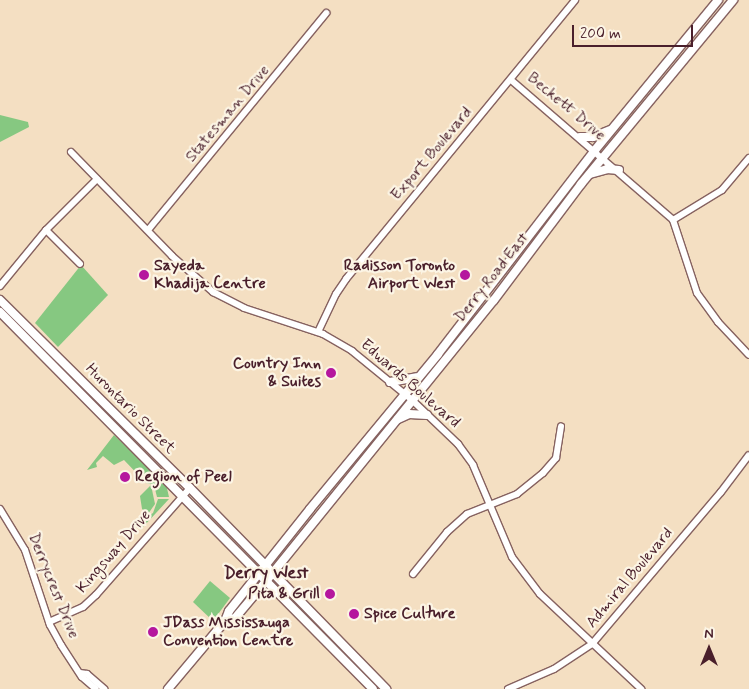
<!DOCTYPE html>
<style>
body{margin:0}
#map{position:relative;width:749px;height:689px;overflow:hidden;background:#f4dfc2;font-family:Mynerve,sans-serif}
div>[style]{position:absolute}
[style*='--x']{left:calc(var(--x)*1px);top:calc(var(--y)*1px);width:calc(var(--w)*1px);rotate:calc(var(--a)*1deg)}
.green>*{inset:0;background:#86c881}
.roads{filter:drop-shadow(1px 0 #866260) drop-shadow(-1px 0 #866260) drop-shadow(0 1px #866260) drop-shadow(0 -1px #866260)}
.minor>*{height:6px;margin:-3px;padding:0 3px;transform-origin:3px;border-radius:3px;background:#fff}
.major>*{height:8px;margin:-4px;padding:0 4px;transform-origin:4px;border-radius:4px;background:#fff}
.dots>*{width:14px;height:14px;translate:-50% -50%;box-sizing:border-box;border:2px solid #fcf5e5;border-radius:50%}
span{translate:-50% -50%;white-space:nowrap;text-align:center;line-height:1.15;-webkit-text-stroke:4.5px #fcf5e5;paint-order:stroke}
.street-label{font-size:16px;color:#4a1f2b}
.poi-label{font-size:16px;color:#4a1f2b;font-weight:700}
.left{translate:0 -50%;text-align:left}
.right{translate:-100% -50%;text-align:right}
.neighbourhood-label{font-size:18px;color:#4a1f2b;font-weight:700}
.north{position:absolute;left:684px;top:624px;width:50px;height:50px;-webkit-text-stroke:4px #fcf5e5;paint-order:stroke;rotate:0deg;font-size:14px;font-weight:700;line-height:20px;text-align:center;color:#4a1f2b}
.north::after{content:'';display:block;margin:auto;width:18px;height:22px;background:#4a1f2b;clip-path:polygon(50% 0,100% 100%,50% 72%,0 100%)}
.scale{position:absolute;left:572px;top:25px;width:121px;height:22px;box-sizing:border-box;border:2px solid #4a1f2b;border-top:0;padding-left:6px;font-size:15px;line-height:18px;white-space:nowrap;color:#4a1f2b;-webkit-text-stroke:4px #fcf5e5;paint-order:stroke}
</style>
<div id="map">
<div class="green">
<i style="clip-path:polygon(0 115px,28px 122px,29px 127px,0 142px)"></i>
<i style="clip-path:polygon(81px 265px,108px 295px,58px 347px,35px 323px)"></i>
<i style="clip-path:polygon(114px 435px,166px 484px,169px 497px,157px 497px,154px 485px,146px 483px,124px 460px,114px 465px,103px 456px,96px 463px,97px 467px,87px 470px)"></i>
<i style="clip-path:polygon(151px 485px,155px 504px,148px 514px,142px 509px,140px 496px)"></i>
<i style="clip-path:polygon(158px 499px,169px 499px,143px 527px,138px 522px,153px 513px)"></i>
<i style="clip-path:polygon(210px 581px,230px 598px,213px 621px,193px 602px)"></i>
</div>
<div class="roads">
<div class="minor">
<i style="--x:511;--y:80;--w:214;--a:40.8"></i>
<i style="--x:673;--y:220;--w:77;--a:71.8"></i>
<i style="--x:697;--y:293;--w:36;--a:54"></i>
<i style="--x:718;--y:322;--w:45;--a:46.8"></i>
<i style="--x:71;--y:152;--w:145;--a:45.8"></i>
<i style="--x:172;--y:256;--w:55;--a:41.3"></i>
<i style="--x:213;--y:292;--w:35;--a:27"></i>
<i style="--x:244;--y:308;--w:83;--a:18.2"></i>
<i style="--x:323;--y:334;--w:34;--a:30"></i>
<i style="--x:352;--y:351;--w:77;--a:39.2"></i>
<i style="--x:412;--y:400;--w:64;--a:43.7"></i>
<i style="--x:458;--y:444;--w:26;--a:54"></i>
<i style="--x:473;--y:465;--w:100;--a:67"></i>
<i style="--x:512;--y:557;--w:46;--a:52.9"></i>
<i style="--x:540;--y:594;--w:139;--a:43.2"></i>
<i style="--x:673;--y:220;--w:57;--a:-31.5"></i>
<i style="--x:722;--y:190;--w:42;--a:-49.8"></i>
<i style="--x:46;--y:230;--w:48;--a:45"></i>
<i style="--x:148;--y:230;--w:281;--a:-50.6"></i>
<i style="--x:0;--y:286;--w:72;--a:-50.6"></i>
<i style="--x:46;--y:230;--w:72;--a:-45"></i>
<i style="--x:318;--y:332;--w:42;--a:-64.7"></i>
<i style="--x:336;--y:294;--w:18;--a:-56"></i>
<i style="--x:346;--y:279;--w:361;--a:-50.6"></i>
<i style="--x:0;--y:509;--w:48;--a:58.6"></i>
<i style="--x:25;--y:550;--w:79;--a:71.6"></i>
<i style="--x:50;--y:625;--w:23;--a:61"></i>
<i style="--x:61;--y:645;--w:38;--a:57"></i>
<i style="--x:82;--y:677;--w:18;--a:41"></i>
<i style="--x:413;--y:574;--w:54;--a:-51"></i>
<i style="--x:447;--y:532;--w:27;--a:-42"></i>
<i style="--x:467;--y:514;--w:54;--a:-21.8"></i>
<i style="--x:517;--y:494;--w:33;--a:-39"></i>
<i style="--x:543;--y:473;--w:20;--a:-49"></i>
<i style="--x:556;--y:458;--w:32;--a:-81"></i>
<i style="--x:49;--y:622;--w:37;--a:-24"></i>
<i style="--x:83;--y:607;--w:18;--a:-43"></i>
<i style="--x:96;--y:595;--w:142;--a:-48.7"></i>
<i style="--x:80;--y:673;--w:7;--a:8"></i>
<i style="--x:87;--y:674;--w:23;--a:41"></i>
<i style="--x:508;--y:689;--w:50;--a:-23.5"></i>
<i style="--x:554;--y:669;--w:45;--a:-33.3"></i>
<i style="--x:592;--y:644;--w:199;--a:-49.7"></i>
<i style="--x:721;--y:492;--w:46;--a:-52.9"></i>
</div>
<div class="major">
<i style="--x:580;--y:137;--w:13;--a:0"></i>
<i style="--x:593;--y:137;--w:18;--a:-22"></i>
<i style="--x:590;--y:174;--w:18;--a:-16"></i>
<i style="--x:607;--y:169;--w:12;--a:5"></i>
<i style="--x:0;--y:300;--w:267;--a:44.7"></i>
<i style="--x:190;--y:488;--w:281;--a:45.7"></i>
<i style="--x:0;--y:312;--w:530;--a:45.31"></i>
<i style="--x:390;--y:382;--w:27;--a:-10"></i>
<i style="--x:398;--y:419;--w:12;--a:-24"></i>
<i style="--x:409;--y:414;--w:18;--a:3"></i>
<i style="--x:225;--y:621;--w:10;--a:-17"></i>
<i style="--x:235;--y:618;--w:50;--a:-49.9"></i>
<i style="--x:267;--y:580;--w:360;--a:-51"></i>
<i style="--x:494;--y:300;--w:145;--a:-53.1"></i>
<i style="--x:581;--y:184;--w:239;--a:-50.4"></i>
<i style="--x:168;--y:689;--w:89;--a:-50"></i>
<i style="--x:225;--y:621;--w:11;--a:-68"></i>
<i style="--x:229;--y:611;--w:130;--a:-51.5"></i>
<i style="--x:310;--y:509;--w:201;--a:-50.4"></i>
<i style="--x:438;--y:354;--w:257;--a:-52.4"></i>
<i style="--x:595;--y:150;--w:194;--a:-50.6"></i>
</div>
</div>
<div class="dots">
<i style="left:144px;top:275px;background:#b5179e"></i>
<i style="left:465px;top:275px;background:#b5179e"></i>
<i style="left:331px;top:373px;background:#b5179e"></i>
<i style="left:125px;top:477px;background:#b5179e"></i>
<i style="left:330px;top:594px;background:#b5179e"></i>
<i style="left:354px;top:614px;background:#b5179e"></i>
<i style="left:153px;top:632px;background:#b5179e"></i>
</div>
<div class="street-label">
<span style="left:566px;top:107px;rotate:40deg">Beckett Drive</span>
<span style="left:228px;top:114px;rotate:-50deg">Statesman Drive</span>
<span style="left:432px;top:154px;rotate:-50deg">Export Boulevard</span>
<span style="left:492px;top:278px;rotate:-52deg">Derry Road East</span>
<span style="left:410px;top:384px;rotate:41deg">Edwards Boulevard</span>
<span style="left:130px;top:409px;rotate:45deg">Hurontario Street</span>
<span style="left:114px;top:552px;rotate:-49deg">Kingsway Drive</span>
<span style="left:630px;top:578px;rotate:-50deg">Admiral Boulevard</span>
<span style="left:53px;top:586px;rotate:68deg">Derrycrest Drive</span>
</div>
<div class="poi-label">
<span class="left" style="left:154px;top:275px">Sayeda<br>Khadija Centre</span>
<span class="right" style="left:455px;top:275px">Radisson Toronto<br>Airport West</span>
<span class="right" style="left:321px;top:373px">Country Inn<br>&amp; Suites</span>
<span class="left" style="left:135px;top:477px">Region of Peel</span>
<span class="right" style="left:320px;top:594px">Pita &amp; Grill</span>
<span class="left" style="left:364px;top:614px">Spice Culture</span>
<span class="left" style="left:163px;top:632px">JDass Mississauga<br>Convention Centre</span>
</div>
<div class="neighbourhood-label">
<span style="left:266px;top:573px">Derry West</span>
</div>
<div class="north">N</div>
<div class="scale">200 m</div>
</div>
